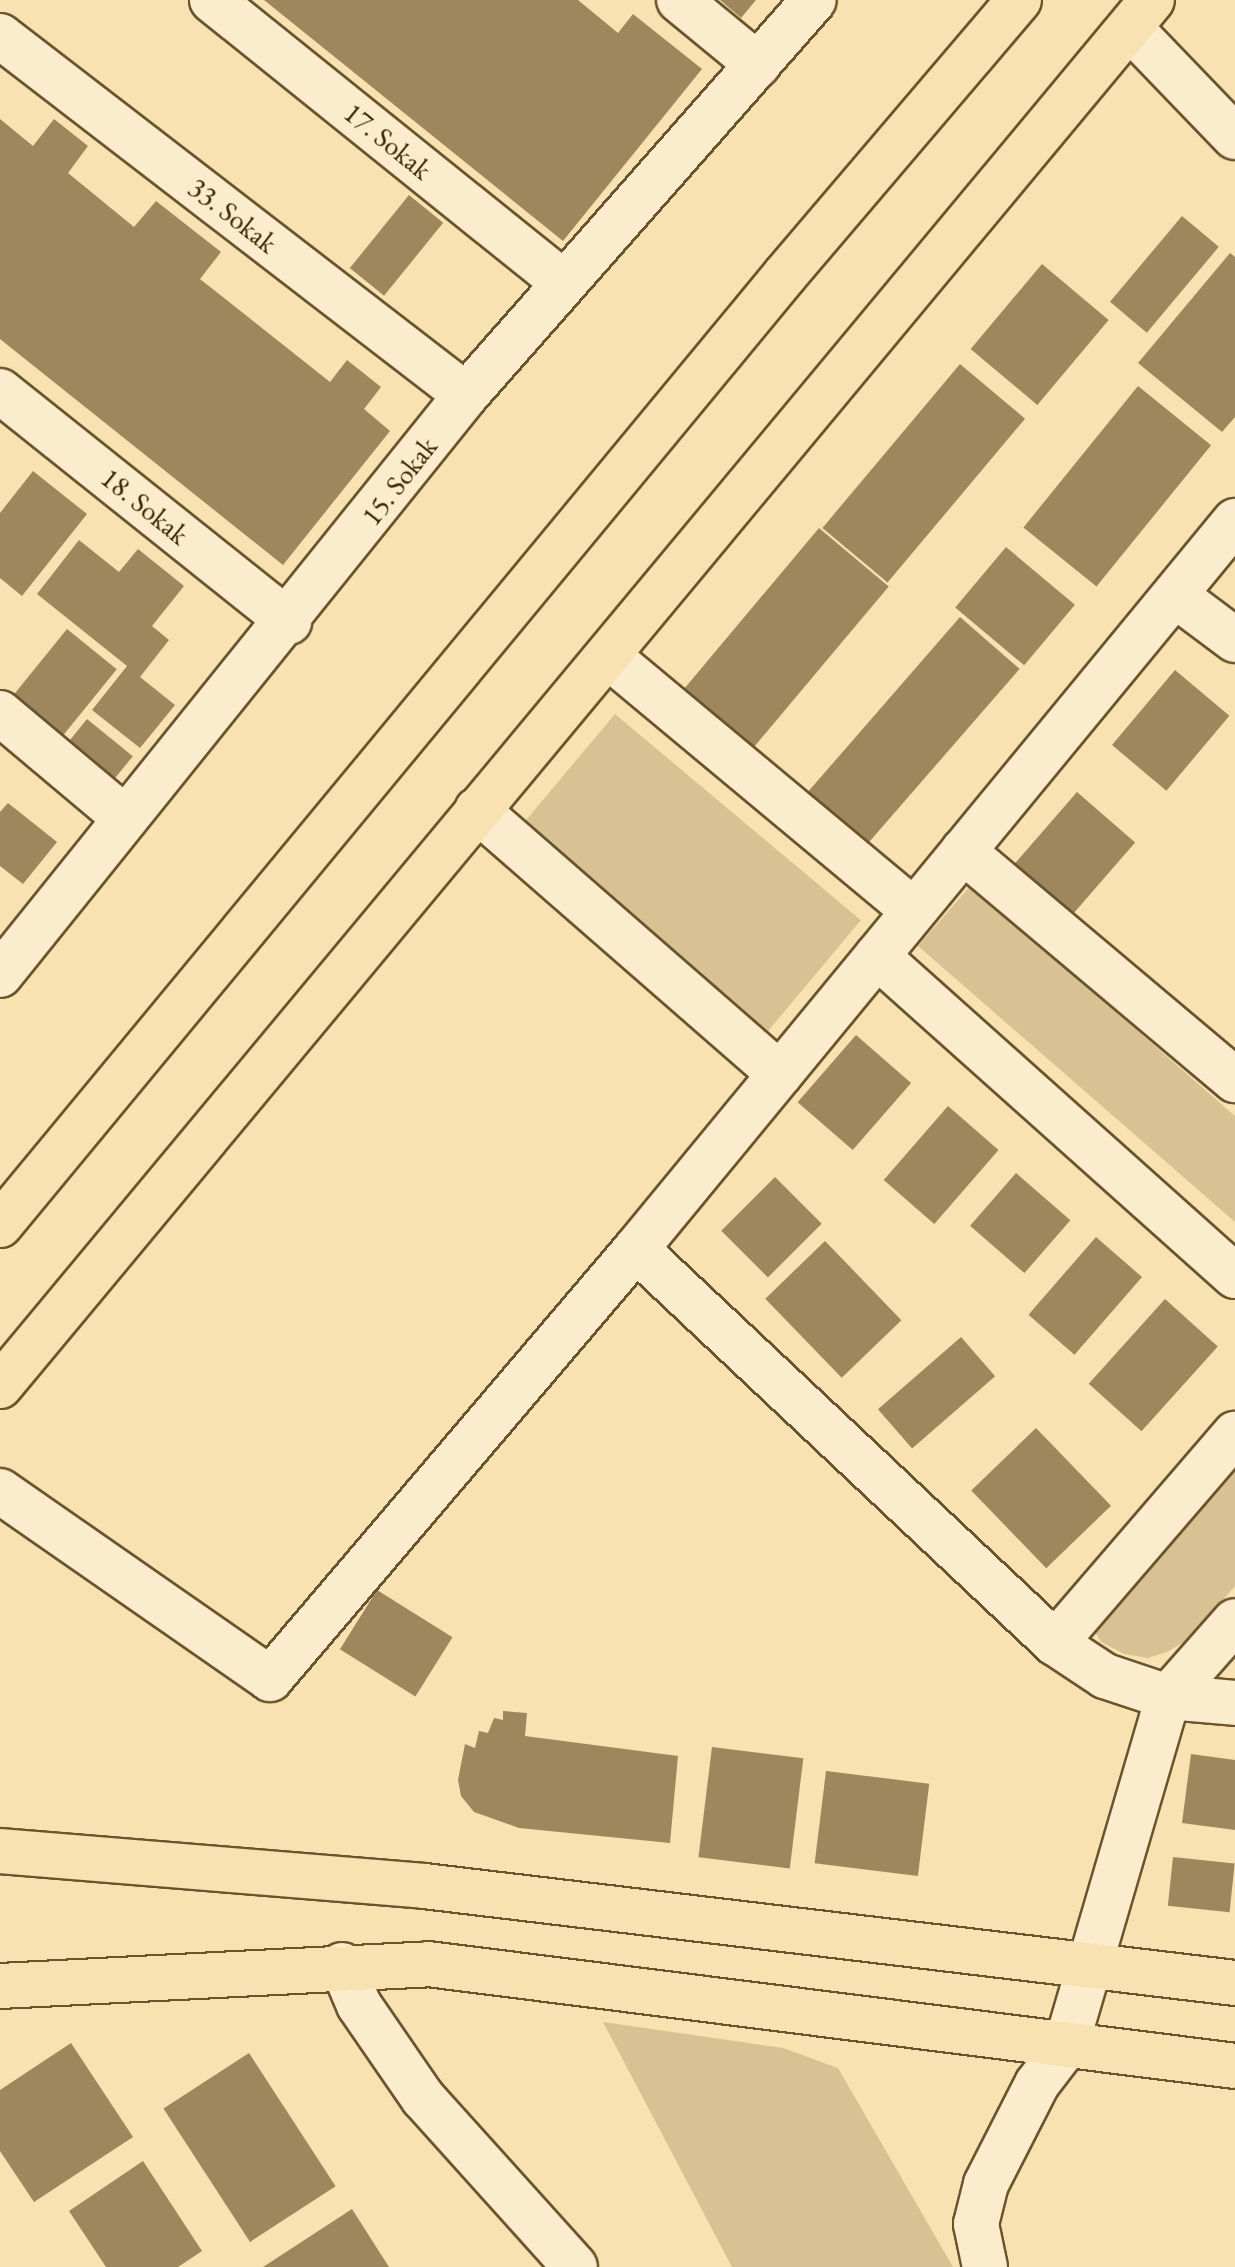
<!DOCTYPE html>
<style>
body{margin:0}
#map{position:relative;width:1235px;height:2267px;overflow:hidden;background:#f8e2b1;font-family:"EB Garamond",serif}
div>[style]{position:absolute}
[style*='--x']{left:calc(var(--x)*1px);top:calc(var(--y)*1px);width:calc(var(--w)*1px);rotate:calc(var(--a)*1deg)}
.green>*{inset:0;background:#d8c293;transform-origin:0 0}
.building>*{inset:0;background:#9e875d;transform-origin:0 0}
.roads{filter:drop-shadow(2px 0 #6b542d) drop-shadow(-2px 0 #6b542d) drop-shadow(0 2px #6b542d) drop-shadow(0 -2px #6b542d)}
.minor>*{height:44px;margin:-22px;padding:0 22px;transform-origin:22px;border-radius:22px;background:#faeccc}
.major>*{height:44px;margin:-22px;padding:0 22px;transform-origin:22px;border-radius:22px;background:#f8e2b1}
span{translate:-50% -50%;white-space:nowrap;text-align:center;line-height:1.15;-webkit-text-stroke:8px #faeccc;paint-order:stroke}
.street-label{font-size:28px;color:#3c2401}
</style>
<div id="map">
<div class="green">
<i style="left:615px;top:714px;width:321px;height:149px;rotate:40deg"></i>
<i style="clip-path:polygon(971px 885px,1235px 1116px,1235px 1222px,918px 946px)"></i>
<i style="clip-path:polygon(1235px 1468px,1235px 1586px,1189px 1639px,1167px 1652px,1148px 1658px,1124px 1654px,1101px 1642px,1093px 1628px)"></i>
<i style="clip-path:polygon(603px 2022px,783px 2048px,838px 2068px,953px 2267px,732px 2267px)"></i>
</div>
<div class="building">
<i style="clip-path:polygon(264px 0,578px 0,618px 33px,633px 14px,702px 69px,563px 241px)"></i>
<i style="clip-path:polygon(720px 0,756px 0,741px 18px)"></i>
<i style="clip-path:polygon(0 119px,33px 146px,54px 119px,88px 146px,68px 173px,134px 227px,156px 201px,221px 252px,200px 279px,330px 382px,347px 360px,381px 387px,364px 409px,390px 431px,283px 565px,0 339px)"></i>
<i style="left:409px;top:195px;width:44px;height:94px;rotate:39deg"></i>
<i style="left:1182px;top:216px;width:48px;height:112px;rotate:40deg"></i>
<i style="clip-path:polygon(1230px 253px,1235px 257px,1235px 417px,1222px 432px,1138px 363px)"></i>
<i style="left:1042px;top:264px;width:87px;height:111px;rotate:40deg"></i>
<i style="left:960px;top:364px;width:85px;height:214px;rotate:40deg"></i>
<i style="left:1138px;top:386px;width:94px;height:182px;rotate:39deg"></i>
<i style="clip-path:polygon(33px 471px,87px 514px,22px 596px,0 578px,0 513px)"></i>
<i style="left:819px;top:528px;width:91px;height:212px;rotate:40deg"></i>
<i style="clip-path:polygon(79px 540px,119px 572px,138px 549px,184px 586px,152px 626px,169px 640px,140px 677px,175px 705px,140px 748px,92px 710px,127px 666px,37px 594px)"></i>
<i style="left:1006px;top:547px;width:90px;height:79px;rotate:40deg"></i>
<i style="left:960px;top:617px;width:79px;height:235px;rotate:41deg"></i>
<i style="left:67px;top:629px;width:64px;height:95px;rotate:39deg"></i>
<i style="left:1175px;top:670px;width:71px;height:98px;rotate:40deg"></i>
<i style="left:87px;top:719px;width:59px;height:33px;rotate:39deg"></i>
<i style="left:1077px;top:792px;width:77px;height:98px;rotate:41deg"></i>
<i style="clip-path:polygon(8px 803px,57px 842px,23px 884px,0 866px,0 812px)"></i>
<i style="left:856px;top:1035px;width:73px;height:89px;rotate:41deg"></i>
<i style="left:948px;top:1106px;width:67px;height:98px;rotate:41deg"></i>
<i style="left:1016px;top:1173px;width:72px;height:70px;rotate:41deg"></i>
<i style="left:775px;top:1177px;width:66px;height:76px;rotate:45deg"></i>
<i style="left:1096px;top:1237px;width:61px;height:103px;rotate:41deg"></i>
<i style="left:825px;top:1241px;width:110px;height:83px;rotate:46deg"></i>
<i style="left:1165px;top:1299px;width:71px;height:114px;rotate:42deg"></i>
<i style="left:961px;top:1337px;width:52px;height:110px;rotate:49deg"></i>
<i style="left:1036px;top:1428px;width:108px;height:90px;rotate:46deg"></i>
<i style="left:377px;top:1590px;width:89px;height:70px;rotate:32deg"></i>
<i style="clip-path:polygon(503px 1711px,527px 1713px,525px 1736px,678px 1756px,670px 1843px,519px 1828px,474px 1812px,461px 1796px,458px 1780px,465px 1744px,475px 1748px,479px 1731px,488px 1733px,494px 1718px,503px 1720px)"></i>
<i style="left:712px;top:1747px;width:92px;height:111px;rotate:7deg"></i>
<i style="clip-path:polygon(1191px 1754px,1235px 1760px,1235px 1830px,1182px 1823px)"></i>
<i style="left:826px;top:1771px;width:104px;height:93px;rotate:7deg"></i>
<i style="left:1173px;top:1857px;width:62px;height:49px;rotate:6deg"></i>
<i style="clip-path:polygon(71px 2043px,133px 2137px,34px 2202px,0 2151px,0 2090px)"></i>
<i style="left:249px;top:2053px;width:159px;height:102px;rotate:57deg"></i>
<i style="clip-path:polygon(143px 2161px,202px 2251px,178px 2267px,106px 2267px,69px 2211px)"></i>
<i style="clip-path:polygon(352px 2209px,389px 2267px,263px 2267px)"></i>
</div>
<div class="roads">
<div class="minor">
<i style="--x:212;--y:0;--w:450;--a:38.8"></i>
<i style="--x:679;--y:0;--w:102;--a:39.4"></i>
<i style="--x:1131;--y:29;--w:150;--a:46.1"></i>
<i style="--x:0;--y:36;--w:588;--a:37.61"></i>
<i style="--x:0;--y:391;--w:370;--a:38.6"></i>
<i style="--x:1175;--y:595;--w:75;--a:36.9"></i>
<i style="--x:608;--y:656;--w:398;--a:39.8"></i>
<i style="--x:0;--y:713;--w:163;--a:40"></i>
<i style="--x:477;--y:810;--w:402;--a:41.1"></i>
<i style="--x:963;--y:851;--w:356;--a:40.1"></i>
<i style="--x:877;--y:956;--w:480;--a:41.8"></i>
<i style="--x:0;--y:975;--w:744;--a:-51.22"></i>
<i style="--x:466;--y:395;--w:526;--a:-48.62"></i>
<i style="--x:636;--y:1249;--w:575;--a:43.24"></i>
<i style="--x:1055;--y:1643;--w:60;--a:33.4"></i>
<i style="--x:1105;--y:1676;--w:66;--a:18.4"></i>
<i style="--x:1168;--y:1697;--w:67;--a:5.1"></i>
<i style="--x:0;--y:1491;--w:329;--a:34.8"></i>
<i style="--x:270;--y:1679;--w:565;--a:-49.6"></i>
<i style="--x:636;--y:1249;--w:943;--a:-50.55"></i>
<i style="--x:1055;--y:1643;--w:276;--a:-49.3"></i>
<i style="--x:342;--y:1965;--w:43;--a:67"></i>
<i style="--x:359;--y:2005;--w:113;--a:55.5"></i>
<i style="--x:423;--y:2098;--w:227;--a:48"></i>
<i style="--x:985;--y:2267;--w:44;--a:-101.8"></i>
<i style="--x:976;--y:2224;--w:41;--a:-76"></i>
<i style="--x:986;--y:2184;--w:112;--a:-63"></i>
<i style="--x:1037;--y:2084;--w:48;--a:-52.7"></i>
<i style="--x:1066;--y:2046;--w:364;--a:-73.7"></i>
<i style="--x:1168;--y:1697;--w:101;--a:-48.6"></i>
</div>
<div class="major">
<i style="--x:0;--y:1225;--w:1232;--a:-50.43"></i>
<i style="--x:785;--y:275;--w:361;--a:-49.6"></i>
<i style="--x:0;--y:1386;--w:1802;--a:-50.27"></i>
<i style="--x:0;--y:1851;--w:425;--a:4.7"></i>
<i style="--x:424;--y:1886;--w:817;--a:6.82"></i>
<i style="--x:0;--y:1986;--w:429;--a:-2.9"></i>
<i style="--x:428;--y:1964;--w:813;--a:7.2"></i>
</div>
</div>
<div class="street-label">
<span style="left:388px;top:141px;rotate:39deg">17. Sokak</span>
<span style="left:233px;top:215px;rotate:38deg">33. Sokak</span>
<span style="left:399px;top:481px;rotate:-52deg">15. Sokak</span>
<span style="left:145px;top:506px;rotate:39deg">18. Sokak</span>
</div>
</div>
